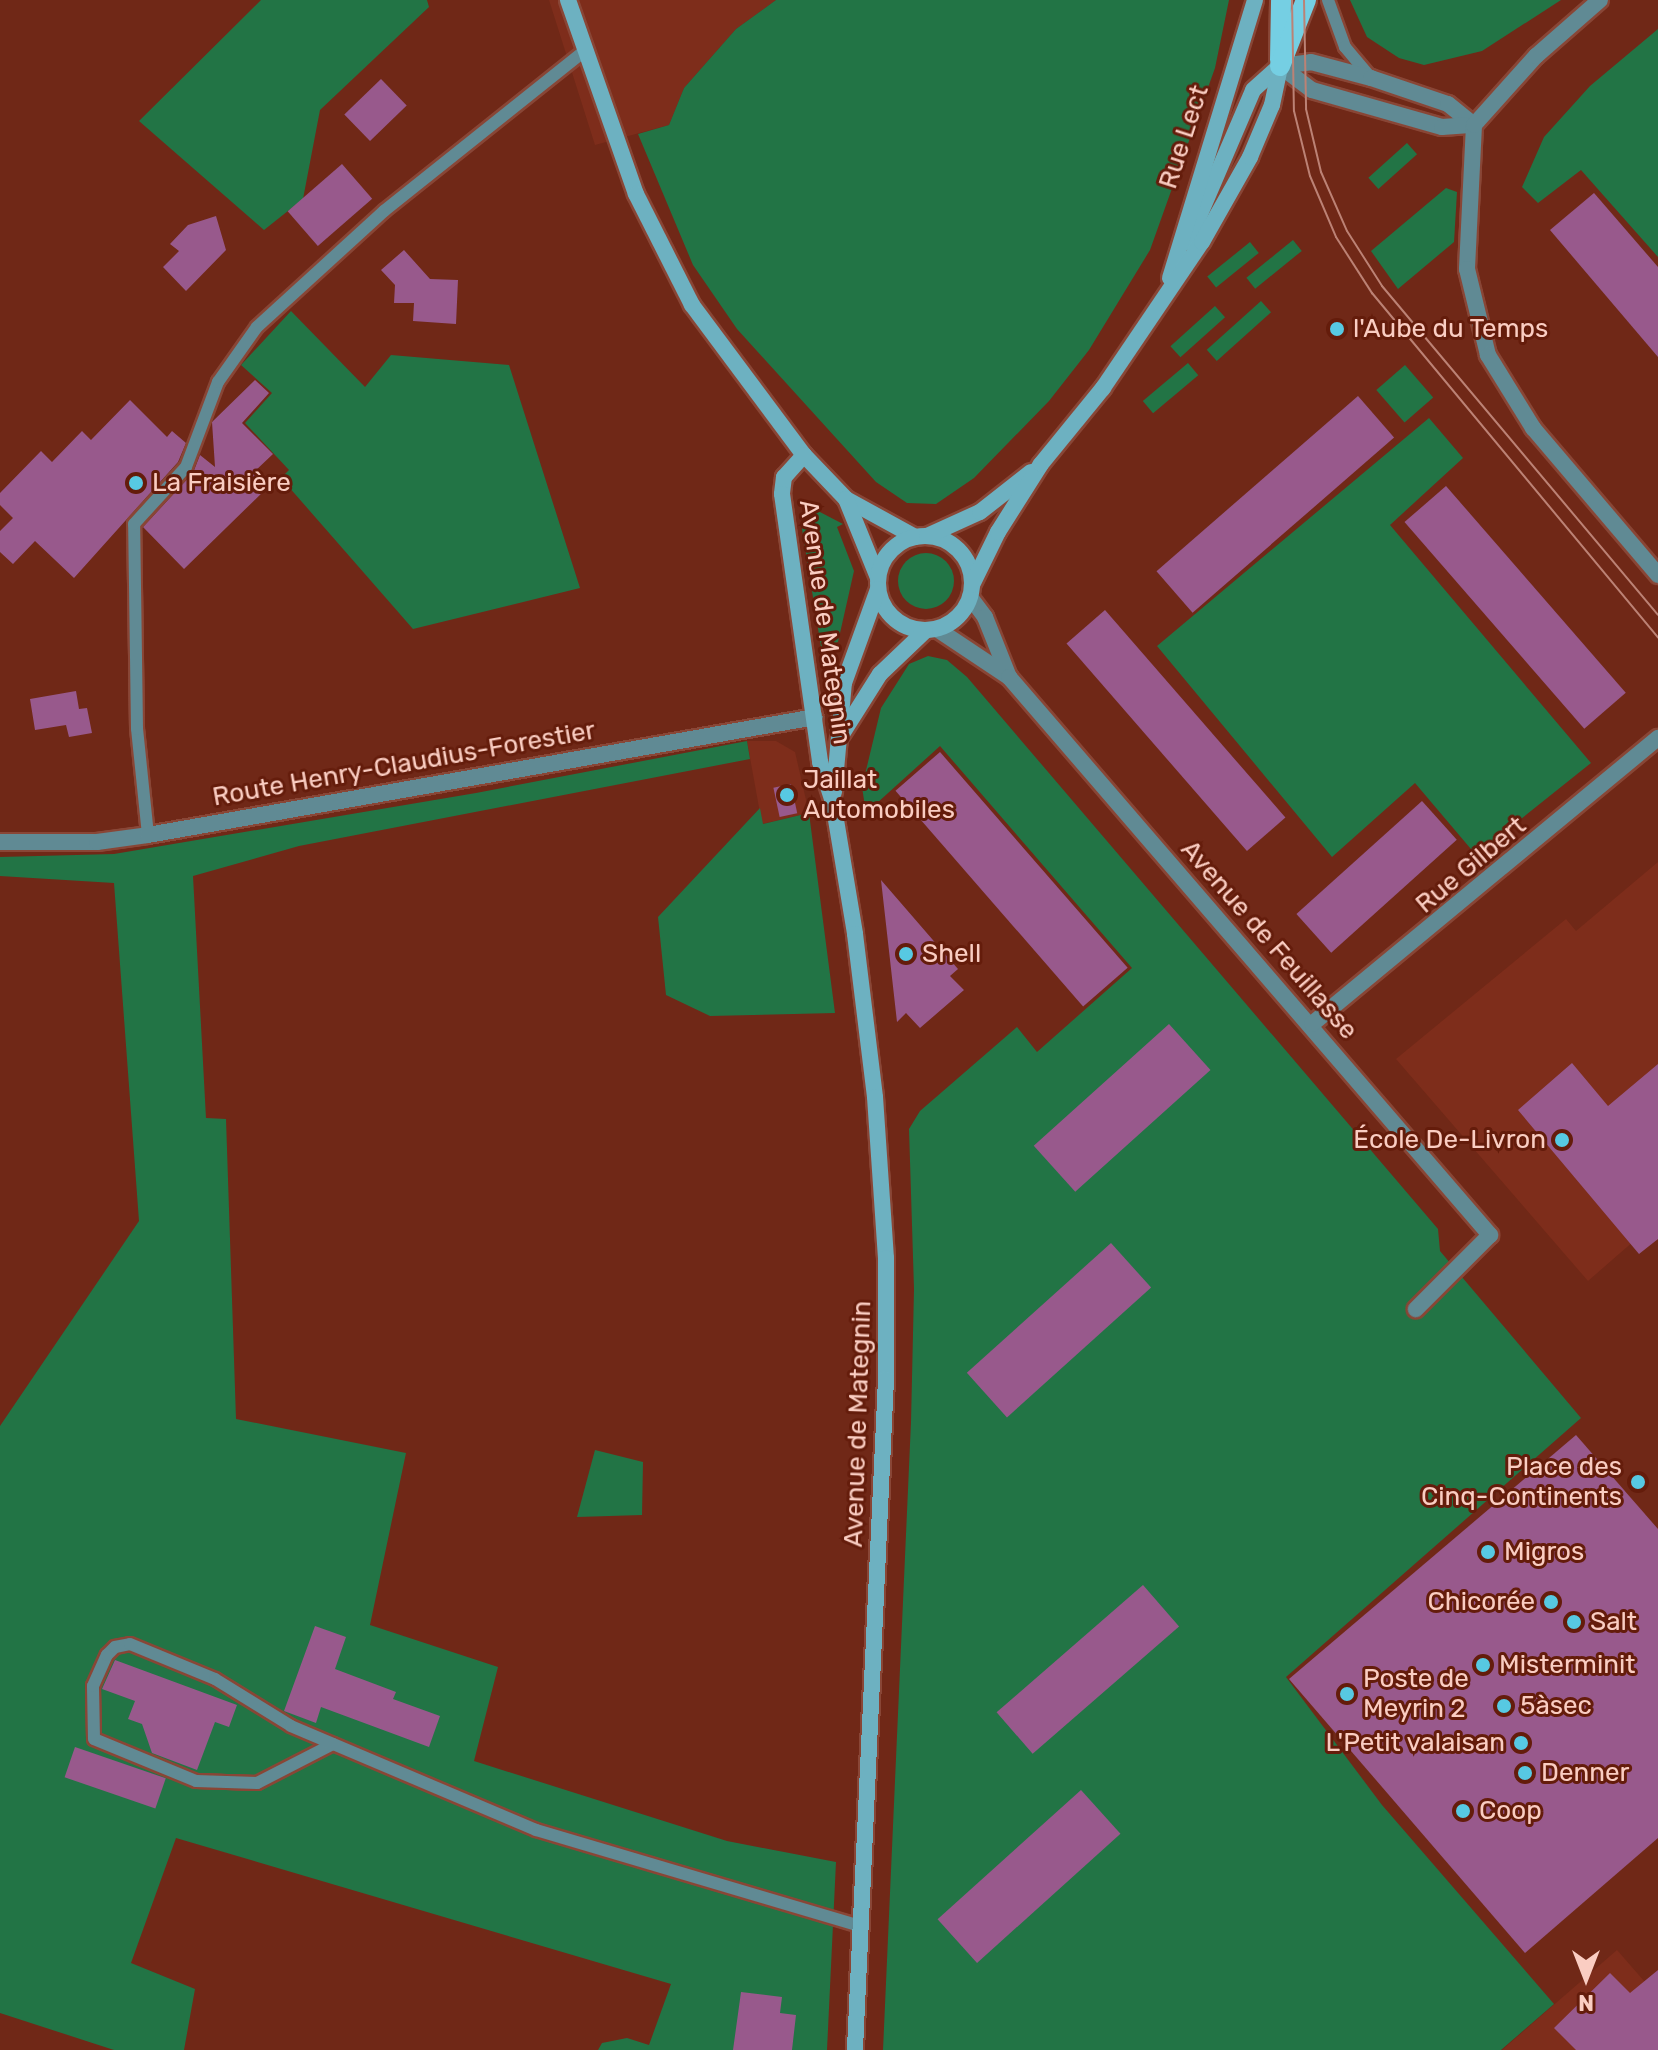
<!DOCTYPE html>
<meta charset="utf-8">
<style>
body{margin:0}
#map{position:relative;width:1658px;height:2050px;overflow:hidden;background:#702817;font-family:Rubik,sans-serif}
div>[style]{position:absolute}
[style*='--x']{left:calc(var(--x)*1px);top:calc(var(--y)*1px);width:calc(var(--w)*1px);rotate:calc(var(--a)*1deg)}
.built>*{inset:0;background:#7e2d1b}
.green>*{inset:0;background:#227445;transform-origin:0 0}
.round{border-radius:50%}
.building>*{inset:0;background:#98598c;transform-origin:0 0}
.roads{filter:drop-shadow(2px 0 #894636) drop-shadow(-2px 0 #894636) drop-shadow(0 2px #894636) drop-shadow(0 -2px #894636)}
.service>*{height:12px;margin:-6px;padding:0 6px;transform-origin:6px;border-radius:6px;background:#608a94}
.minor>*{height:16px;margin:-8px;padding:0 8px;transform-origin:8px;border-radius:8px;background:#608a94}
.secondary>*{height:16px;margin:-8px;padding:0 8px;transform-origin:8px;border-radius:8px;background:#6db1c1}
.secondary>.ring{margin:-8px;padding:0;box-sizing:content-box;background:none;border:16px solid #6db1c1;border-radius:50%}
.primary>*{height:20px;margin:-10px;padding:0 10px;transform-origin:10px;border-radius:10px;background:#75cfe3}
.tram>*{height:2px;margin:-1px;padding:0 1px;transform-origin:1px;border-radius:1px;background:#bc8275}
.dots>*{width:22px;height:22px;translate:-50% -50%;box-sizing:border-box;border:4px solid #641c0b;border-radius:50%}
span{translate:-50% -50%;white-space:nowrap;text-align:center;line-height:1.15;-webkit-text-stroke:6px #641c0b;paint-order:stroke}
.street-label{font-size:26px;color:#facdc2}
.poi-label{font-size:26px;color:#facdc2}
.left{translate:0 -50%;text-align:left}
.right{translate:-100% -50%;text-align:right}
.north{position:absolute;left:1546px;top:1938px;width:80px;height:80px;-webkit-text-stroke:6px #641c0b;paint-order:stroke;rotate:180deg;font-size:22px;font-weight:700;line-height:32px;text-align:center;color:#facdc2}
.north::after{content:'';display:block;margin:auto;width:28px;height:36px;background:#facdc2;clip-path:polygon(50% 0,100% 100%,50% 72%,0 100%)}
</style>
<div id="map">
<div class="built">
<i style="clip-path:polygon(549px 0,776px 0,736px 29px,684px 88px,669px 125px,595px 145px)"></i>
<i style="clip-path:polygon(747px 741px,776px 741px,795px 752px,809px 813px,762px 824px)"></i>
<i style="clip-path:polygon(1658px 862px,1658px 1220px,1588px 1281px,1396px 1059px,1566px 919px,1576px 931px)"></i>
<i style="clip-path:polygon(1617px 1950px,1658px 1997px,1658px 2050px,1502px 2050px)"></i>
</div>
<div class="green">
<i style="clip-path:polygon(261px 0,427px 0,429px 7px,320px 110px,303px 199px,264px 230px,139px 121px)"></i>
<i style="clip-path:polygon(776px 0,1229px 0,1215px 68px,1150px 250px,1089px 350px,1049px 401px,974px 478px,936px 504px,907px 503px,876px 482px,737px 329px,693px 265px,638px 134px,669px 125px,684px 88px,736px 29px)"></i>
<i style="clip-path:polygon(1350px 0,1561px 0,1482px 51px,1424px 65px,1399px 58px,1367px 37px)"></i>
<i style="clip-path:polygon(1658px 29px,1658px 257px,1581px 170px,1538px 203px,1522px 187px,1544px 137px,1590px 86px)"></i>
<i style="left:1407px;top:143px;width:15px;height:52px;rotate:48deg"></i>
<i style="clip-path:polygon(1446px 188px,1457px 192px,1454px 242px,1398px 289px,1371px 251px)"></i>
<i style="left:1293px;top:240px;width:14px;height:60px;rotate:51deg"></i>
<i style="left:1250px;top:242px;width:14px;height:55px;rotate:51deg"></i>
<i style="left:1261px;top:301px;width:15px;height:73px;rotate:48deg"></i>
<i style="left:1215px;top:306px;width:15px;height:60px;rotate:48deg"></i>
<i style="clip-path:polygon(291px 311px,365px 387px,391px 355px,509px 365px,580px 588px,413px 629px,281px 478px,289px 470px,245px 423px,272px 393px,241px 365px)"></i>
<i style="left:1188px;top:363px;width:16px;height:59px;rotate:50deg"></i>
<i style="left:1405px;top:365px;width:43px;height:38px;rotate:49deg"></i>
<i style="clip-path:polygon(1429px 418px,1463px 458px,1390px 525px,1591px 763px,1476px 855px,1415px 783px,1332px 857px,1157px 646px)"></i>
<i style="clip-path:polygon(818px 511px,843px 524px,837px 527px,854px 571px,838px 642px,821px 647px,802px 529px,802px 519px)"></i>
<i class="round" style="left:898px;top:553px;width:56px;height:56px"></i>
<i style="clip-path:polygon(928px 656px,947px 660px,967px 677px,1438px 1229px,1440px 1251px,1581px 1418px,1286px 1677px,1382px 1805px,1554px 2004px,1501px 2050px,883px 2050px,911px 1422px,914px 1289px,909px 1129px,920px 1111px,1017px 1027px,1037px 1052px,1132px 968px,940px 746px,866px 813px,862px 787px,881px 708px,909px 664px)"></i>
<i style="clip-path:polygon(747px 741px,750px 759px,299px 846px,193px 876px,206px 1118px,226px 1119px,236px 1419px,406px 1453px,370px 1625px,498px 1667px,474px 1761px,727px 1841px,836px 1862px,827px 2050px,598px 2050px,602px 2043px,627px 2038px,649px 2045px,671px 1984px,176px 1838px,131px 1963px,195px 1989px,184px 2050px,114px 2050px,0 2013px,0 1426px,139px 1221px,114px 883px,0 876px,0 857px,114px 854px,476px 793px)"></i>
<i style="clip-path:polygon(760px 808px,763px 824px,809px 813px,835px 1013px,710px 1016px,666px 995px,658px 917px)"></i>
<i style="clip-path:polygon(595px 1450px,643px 1462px,642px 1515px,577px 1517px)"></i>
</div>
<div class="building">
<i style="left:381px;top:79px;width:37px;height:51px;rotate:46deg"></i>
<i style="left:342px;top:164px;width:46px;height:72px;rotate:49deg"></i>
<i style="clip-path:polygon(1594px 193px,1658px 267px,1658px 357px,1550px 230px)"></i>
<i style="clip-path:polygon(216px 216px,226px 250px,186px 291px,163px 267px,179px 251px,170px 244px,188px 225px)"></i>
<i style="clip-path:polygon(404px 250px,430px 279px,458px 280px,456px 324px,413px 321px,414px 303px,394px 303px,395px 285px,381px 270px)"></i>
<i style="clip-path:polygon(255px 380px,269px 393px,242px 423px,273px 454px,253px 473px,268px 487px,184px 569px,143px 527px,193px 473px,200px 455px,215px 467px,212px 422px)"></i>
<i style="left:1358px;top:396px;width:55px;height:267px;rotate:49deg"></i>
<i style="clip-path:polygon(130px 400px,167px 437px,172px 431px,186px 443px,178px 462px,74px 578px,35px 541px,13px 564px,0 552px,0 531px,13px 518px,0 505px,0 493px,41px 451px,52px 462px,82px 431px,91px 440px)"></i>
<i style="left:1446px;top:486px;width:274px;height:55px;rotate:49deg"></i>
<i style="left:1105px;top:610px;width:275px;height:51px;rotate:49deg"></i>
<i style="clip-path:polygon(76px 691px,79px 709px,87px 708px,92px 733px,69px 737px,66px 725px,35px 730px,30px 699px)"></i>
<i style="left:940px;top:752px;width:286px;height:59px;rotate:49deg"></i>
<i style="left:791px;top:784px;width:30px;height:18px;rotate:78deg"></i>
<i style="left:1422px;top:801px;width:52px;height:169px;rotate:48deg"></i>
<i style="clip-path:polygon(881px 880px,958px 969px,950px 976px,964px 990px,920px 1028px,906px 1013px,897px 1022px)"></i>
<i style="left:1169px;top:1024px;width:62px;height:182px;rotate:48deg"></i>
<i style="clip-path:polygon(1572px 1063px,1608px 1106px,1658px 1064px,1658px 1239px,1639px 1254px,1518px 1110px)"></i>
<i style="left:1111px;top:1243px;width:60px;height:194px;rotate:48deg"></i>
<i style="clip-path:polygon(1576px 1435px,1658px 1529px,1658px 1838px,1525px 1953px,1289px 1679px)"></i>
<i style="left:1143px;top:1585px;width:55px;height:194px;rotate:49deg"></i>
<i style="clip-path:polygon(315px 1626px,346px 1637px,335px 1669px,396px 1692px,393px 1699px,440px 1716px,429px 1747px,321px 1707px,316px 1723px,284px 1711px)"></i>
<i style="clip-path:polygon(115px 1660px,237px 1705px,229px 1727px,215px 1722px,197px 1770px,152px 1753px,142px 1724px,128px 1719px,135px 1701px,102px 1689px)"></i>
<i style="left:75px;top:1747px;width:96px;height:32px;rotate:19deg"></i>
<i style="left:1081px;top:1790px;width:59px;height:193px;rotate:48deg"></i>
<i style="clip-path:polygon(1658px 1970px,1658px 2050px,1576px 2050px,1554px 2028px,1610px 1973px,1630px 1993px)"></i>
<i style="clip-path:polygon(741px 1992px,782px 1997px,780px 2013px,796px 2015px,792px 2050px,733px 2050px)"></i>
</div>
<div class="roads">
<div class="service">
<i style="--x:1328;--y:0;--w:50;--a:70.1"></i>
<i style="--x:1345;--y:47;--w:40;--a:50"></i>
<i style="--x:148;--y:835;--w:107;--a:-95.9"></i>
<i style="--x:137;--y:729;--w:205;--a:-90.8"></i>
<i style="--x:134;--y:524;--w:77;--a:-47.6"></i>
<i style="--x:186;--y:467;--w:91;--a:-69.4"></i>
<i style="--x:218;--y:382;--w:67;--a:-54.7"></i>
<i style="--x:257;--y:327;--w:172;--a:-42.4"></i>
<i style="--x:384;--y:211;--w:258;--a:-38.6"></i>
<i style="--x:333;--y:1744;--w:85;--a:152.8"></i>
<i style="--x:257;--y:1783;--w:61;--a:-178.1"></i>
<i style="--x:196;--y:1781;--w:110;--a:-157.6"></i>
<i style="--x:94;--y:1739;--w:53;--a:-91.1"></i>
<i style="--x:93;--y:1686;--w:34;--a:-66"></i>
<i style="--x:107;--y:1655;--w:11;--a:-45"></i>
<i style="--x:115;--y:1647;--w:15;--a:-11"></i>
<i style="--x:130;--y:1644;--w:92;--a:22.4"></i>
<i style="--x:215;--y:1679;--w:89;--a:31.7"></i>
<i style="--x:291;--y:1726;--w:266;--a:23"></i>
<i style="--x:536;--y:1830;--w:339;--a:16.5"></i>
</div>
<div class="minor">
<i style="--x:1280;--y:66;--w:31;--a:-7"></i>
<i style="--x:1311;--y:62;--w:62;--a:14.9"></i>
<i style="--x:1371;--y:78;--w:81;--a:18.7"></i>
<i style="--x:1448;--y:104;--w:33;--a:39"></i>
<i style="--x:1280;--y:66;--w:40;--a:37"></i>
<i style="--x:1312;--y:90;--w:135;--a:15.9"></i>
<i style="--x:1442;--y:127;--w:32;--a:-4"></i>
<i style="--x:1474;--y:125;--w:144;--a:92.8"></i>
<i style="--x:1467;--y:269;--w:89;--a:76.3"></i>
<i style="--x:1488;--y:355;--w:86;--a:58.3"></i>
<i style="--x:1533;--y:428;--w:193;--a:49.6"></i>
<i style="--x:1474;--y:125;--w:93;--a:-48.1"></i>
<i style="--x:1536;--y:56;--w:85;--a:-41.2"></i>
<i style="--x:970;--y:597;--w:25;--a:53"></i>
<i style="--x:985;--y:617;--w:65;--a:68.2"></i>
<i style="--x:937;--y:629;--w:87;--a:33.7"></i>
<i style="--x:1009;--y:677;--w:737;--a:49.24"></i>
<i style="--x:1490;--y:1235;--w:105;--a:135"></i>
<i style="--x:0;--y:842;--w:97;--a:0"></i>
<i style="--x:97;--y:842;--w:51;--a:-7.8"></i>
<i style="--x:148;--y:835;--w:677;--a:-10.03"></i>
<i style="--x:1312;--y:1024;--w:449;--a:-39.6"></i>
</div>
<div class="secondary">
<i style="--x:568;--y:0;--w:206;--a:70.7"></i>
<i style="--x:636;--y:194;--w:124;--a:63.2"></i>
<i style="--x:692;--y:305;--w:187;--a:53.3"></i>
<i style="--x:804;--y:455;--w:61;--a:46.3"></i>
<i style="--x:846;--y:499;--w:79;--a:28.8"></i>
<i style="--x:1188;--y:242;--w:165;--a:-66.8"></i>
<i style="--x:1253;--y:90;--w:36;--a:-42"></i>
<i style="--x:1170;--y:278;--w:291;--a:-73"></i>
<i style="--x:804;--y:455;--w:30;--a:132"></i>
<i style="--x:784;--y:477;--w:17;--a:97"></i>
<i style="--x:782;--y:494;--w:271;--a:81.9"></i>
<i style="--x:820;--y:762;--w:42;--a:72"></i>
<i style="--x:833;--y:802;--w:134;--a:80.5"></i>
<i style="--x:855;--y:934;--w:164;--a:83"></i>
<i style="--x:875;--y:1097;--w:161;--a:86.1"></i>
<i style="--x:886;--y:1258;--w:121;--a:90"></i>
<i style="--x:886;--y:1379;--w:672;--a:92.65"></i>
<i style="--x:846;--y:499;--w:85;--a:67.9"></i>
<i class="ring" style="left:878px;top:536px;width:78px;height:78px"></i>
<i style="--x:927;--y:536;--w:58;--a:-24.4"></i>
<i style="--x:980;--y:512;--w:65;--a:-38.1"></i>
<i style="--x:972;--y:585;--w:59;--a:-63.9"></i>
<i style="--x:998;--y:532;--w:80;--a:-57.7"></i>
<i style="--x:1041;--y:464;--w:98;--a:-50.8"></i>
<i style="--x:1103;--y:388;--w:176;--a:-55.9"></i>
<i style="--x:1202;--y:242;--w:98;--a:-60.5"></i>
<i style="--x:1250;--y:157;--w:56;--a:-67.1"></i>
<i style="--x:1272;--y:105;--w:40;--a:-78"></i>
<i style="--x:842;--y:734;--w:71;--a:-57.7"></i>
<i style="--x:880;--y:674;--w:62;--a:-43.7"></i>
<i style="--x:834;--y:792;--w:109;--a:-84.8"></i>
<i style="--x:844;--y:683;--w:100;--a:-70.1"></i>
</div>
<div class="primary">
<i style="--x:1280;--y:60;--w:60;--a:-89"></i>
<i style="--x:1280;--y:66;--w:71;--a:-68.5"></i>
</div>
</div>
<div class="tram">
<i style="--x:1292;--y:0;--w:111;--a:89"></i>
<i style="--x:1294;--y:111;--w:67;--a:76.2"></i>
<i style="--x:1310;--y:176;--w:66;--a:66.9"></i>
<i style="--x:1336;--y:237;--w:67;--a:57.3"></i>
<i style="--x:1372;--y:293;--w:448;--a:50.3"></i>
<i style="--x:1304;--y:0;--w:109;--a:88.9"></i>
<i style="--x:1306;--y:109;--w:65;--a:76.6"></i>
<i style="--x:1321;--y:172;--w:64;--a:66.2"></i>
<i style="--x:1347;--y:231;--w:65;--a:57.5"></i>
<i style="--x:1382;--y:286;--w:429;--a:50"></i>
</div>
<div class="dots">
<i style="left:1337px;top:329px;background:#57c9e2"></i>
<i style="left:136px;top:483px;background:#57c9e2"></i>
<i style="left:787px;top:795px;background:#57c9e2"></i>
<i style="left:906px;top:954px;background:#57c9e2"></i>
<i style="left:1562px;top:1140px;background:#57c9e2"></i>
<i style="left:1638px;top:1482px;background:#57c9e2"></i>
<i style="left:1488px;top:1552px;background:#57c9e2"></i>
<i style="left:1551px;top:1602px;background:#57c9e2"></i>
<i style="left:1574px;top:1622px;background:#57c9e2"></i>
<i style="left:1483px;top:1665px;background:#57c9e2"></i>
<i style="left:1347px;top:1694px;background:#57c9e2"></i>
<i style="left:1504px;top:1706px;background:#57c9e2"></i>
<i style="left:1521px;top:1743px;background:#57c9e2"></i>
<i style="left:1525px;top:1773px;background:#57c9e2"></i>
<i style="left:1463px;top:1811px;background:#57c9e2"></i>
</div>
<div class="street-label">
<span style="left:1184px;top:137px;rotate:-72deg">Rue Lect</span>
<span style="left:825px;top:622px;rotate:82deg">Avenue de Mategnin</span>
<span style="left:404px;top:764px;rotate:-10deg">Route Henry-Claudius-Forestier</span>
<span style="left:1471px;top:865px;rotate:-40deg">Rue Gilbert</span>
<span style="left:1269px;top:940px;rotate:49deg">Avenue de Feuillasse</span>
<span style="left:858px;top:1424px;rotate:-88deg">Avenue de Mategnin</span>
</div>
<div class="poi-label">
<span class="left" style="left:1353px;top:329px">l'Aube du Temps</span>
<span class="left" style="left:152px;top:483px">La Fraisière</span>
<span class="left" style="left:803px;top:795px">Jaillat<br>Automobiles</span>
<span class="left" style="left:922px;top:954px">Shell</span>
<span class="right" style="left:1546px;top:1140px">École De-Livron</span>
<span class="right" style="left:1622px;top:1482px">Place des<br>Cinq-Continents</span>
<span class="left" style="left:1504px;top:1552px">Migros</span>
<span class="right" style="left:1535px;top:1602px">Chicorée</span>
<span class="left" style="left:1590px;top:1622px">Salt</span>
<span class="left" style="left:1499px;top:1665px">Misterminit</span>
<span class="left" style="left:1363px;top:1694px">Poste de<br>Meyrin 2</span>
<span class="left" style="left:1520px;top:1706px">5àsec</span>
<span class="right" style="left:1505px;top:1743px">L'Petit valaisan</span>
<span class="left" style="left:1541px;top:1773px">Denner</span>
<span class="left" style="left:1479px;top:1811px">Coop</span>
</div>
<div class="north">N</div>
</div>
